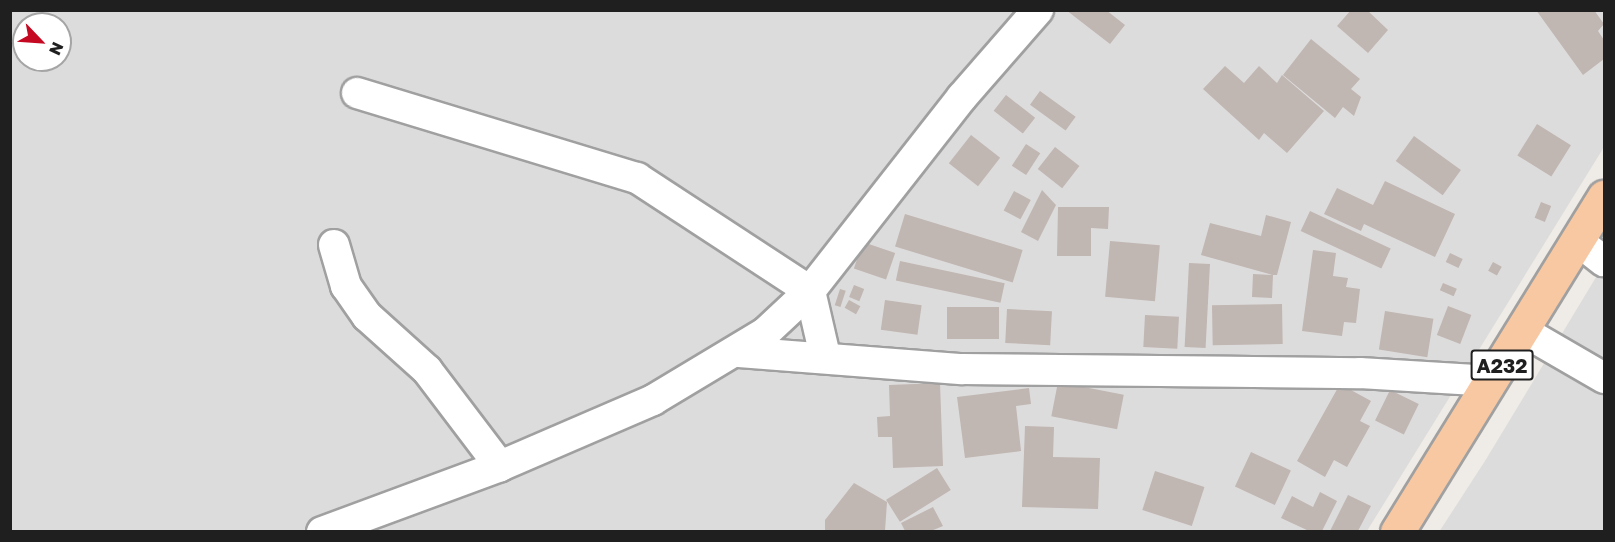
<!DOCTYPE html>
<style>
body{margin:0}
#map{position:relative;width:1615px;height:542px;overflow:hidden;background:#efebe6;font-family:"Golos Text",sans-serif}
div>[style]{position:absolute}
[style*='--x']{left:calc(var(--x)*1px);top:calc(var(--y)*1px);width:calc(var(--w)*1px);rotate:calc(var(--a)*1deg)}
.residential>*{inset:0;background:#dddcdc}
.building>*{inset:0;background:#c0b6b2;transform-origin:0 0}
.roads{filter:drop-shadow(2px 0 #a0a0a0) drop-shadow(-2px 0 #a0a0a0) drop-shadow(0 2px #a0a0a0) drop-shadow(0 -2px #a0a0a0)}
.minor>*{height:30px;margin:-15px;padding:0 15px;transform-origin:15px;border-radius:15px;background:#fff}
.major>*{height:33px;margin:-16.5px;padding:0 16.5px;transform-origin:16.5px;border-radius:16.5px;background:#f8c8a3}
span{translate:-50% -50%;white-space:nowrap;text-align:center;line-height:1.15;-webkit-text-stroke:4.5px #fff;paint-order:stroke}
.shield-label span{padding:2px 4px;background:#fff;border:2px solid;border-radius:4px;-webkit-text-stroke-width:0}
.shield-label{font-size:20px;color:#1f1f1f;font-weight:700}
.frame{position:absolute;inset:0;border:12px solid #1f1f1f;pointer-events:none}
.north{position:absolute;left:12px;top:12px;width:60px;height:60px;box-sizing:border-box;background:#fff;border:2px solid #a5a5a5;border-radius:50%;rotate:115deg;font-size:16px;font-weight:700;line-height:24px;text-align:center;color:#1f1f1f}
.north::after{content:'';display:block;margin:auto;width:21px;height:27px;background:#c50922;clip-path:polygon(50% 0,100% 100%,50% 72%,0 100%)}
</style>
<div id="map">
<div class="residential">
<i style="clip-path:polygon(evenodd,10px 11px,1604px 11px,1604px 147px,1367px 531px,11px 531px,10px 11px,24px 24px,60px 24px,60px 60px,24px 60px,24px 24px)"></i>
<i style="clip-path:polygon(1604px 264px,1604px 531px,1439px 532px,1485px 461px)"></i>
</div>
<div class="building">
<i style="clip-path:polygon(1066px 10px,1106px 10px,1125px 25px,1110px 44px)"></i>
<i style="clip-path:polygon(1351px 10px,1367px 10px,1388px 30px,1368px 53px,1337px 26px)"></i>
<i style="clip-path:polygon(1536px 10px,1594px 10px,1604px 24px,1598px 31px,1604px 40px,1604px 59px,1583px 75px)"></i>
<i style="clip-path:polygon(1311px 39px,1360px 79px,1351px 89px,1361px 97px,1354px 116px,1343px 107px,1335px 118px,1283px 75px)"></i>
<i style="clip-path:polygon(1225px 66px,1244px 83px,1259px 66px,1277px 83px,1282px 75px,1324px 111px,1287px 153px,1264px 133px,1259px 140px,1203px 89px)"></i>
<i style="left:1040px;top:91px;width:44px;height:17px;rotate:36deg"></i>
<i style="left:1006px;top:95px;width:37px;height:20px;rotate:38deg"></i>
<i style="left:1537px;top:124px;width:40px;height:37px;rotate:32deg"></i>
<i style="left:971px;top:135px;width:37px;height:36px;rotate:38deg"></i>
<i style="left:1414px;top:136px;width:58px;height:31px;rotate:36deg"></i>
<i style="left:1026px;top:144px;width:17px;height:26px;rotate:33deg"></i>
<i style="left:1055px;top:147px;width:31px;height:28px;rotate:38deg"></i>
<i style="clip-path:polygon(1385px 181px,1455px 214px,1435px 257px,1364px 224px,1361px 231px,1324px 214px,1337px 188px,1373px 205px)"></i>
<i style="clip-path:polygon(1042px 190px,1056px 205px,1038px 241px,1021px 232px)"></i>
<i style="left:1014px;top:191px;width:19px;height:22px;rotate:28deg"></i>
<i style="left:1541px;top:202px;width:11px;height:17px;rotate:22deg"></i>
<i style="clip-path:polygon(1058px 207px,1109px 207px,1108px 229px,1091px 228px,1091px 256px,1057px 256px)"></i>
<i style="left:1310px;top:211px;width:89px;height:22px;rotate:25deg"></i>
<i style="left:905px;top:214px;width:123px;height:34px;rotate:17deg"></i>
<i style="clip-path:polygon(1266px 215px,1291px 222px,1277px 275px,1273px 275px,1272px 298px,1252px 297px,1253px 274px,1273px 275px,1201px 255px,1210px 223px,1261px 236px)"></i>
<i style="left:1110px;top:241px;width:50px;height:56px;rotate:5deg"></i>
<i style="left:863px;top:242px;width:34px;height:28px;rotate:19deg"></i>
<i style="clip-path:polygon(1313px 250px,1336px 253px,1333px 276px,1348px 278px,1346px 287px,1360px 289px,1356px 323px,1344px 322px,1342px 336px,1302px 331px)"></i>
<i style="left:1450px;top:253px;width:14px;height:10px;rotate:25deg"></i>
<i style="left:900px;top:261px;width:107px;height:20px;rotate:12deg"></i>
<i style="left:1493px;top:262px;width:10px;height:10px;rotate:29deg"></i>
<i style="left:1189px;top:263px;width:21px;height:84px;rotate:3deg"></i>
<i style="left:1443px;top:283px;width:15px;height:8px;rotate:23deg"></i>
<i style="left:854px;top:285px;width:11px;height:13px;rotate:22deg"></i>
<i style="left:840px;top:289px;width:6px;height:17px;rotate:18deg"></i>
<i style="left:849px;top:300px;width:13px;height:9px;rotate:29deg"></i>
<i style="left:885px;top:300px;width:37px;height:30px;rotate:8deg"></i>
<i style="left:1282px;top:304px;width:40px;height:70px;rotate:89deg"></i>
<i style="left:1448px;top:306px;width:25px;height:31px;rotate:21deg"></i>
<i style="left:947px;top:307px;width:52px;height:32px"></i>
<i style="left:1007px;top:309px;width:45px;height:34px;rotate:3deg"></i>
<i style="left:1385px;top:311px;width:49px;height:39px;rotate:9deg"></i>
<i style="left:1145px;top:315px;width:34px;height:32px;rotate:3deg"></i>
<i style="left:1058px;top:382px;width:67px;height:35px;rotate:11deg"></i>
<i style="clip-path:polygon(940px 383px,943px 466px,893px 468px,892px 437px,878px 437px,877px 417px,890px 416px,889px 385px)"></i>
<i style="clip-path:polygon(1340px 384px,1371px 401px,1360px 421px,1370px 426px,1347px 467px,1334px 460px,1325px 477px,1297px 461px)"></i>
<i style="clip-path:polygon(1029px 388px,1031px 404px,1016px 406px,1021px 451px,965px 458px,957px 397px)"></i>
<i style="left:1390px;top:390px;width:32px;height:34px;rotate:26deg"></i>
<i style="clip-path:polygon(1025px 426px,1054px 427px,1053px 457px,1100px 458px,1098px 509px,1022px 507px)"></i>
<i style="left:1251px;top:452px;width:44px;height:38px;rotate:25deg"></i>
<i style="left:937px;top:468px;width:26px;height:60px;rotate:58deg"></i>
<i style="left:1155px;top:471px;width:52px;height:41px;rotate:18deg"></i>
<i style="clip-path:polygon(854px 483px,887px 502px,885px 531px,825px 531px,825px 520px)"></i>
<i style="clip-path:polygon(1320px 492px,1337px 501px,1322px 531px,1309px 531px,1281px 518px,1292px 496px,1313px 507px)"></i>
<i style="clip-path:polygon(1348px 495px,1371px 506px,1358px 531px,1330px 531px)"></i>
<i style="clip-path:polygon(933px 507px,943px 526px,931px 531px,905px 531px,901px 523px)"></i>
</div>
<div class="roads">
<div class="minor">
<i style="--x:357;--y:93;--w:293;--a:16.9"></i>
<i style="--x:637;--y:178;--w:207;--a:33.2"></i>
<i style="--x:810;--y:291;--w:67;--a:77"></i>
<i style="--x:1578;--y:241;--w:33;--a:38"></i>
<i style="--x:334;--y:245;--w:43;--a:73.7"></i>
<i style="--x:346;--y:286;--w:37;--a:55"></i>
<i style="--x:367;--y:316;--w:81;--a:42"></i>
<i style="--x:427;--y:370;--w:121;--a:52.8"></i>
<i style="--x:1523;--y:331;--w:94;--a:30.1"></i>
<i style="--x:739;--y:352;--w:224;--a:4.4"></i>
<i style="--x:962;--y:369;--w:398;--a:0.6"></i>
<i style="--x:1360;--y:373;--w:132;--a:3.5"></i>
<i style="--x:322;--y:532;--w:190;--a:-20.3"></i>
<i style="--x:500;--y:466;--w:167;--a:-23.3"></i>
<i style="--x:653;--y:400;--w:132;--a:-31"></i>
<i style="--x:766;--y:332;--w:60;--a:-43"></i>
<i style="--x:810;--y:291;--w:246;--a:-51.9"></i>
<i style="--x:962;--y:97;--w:116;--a:-48.9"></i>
</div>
<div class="major">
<i style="--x:1397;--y:532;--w:394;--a:-58.3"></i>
</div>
</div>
<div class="shield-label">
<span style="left:1502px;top:365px">A232</span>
</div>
<div class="frame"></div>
<div class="north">N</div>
</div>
